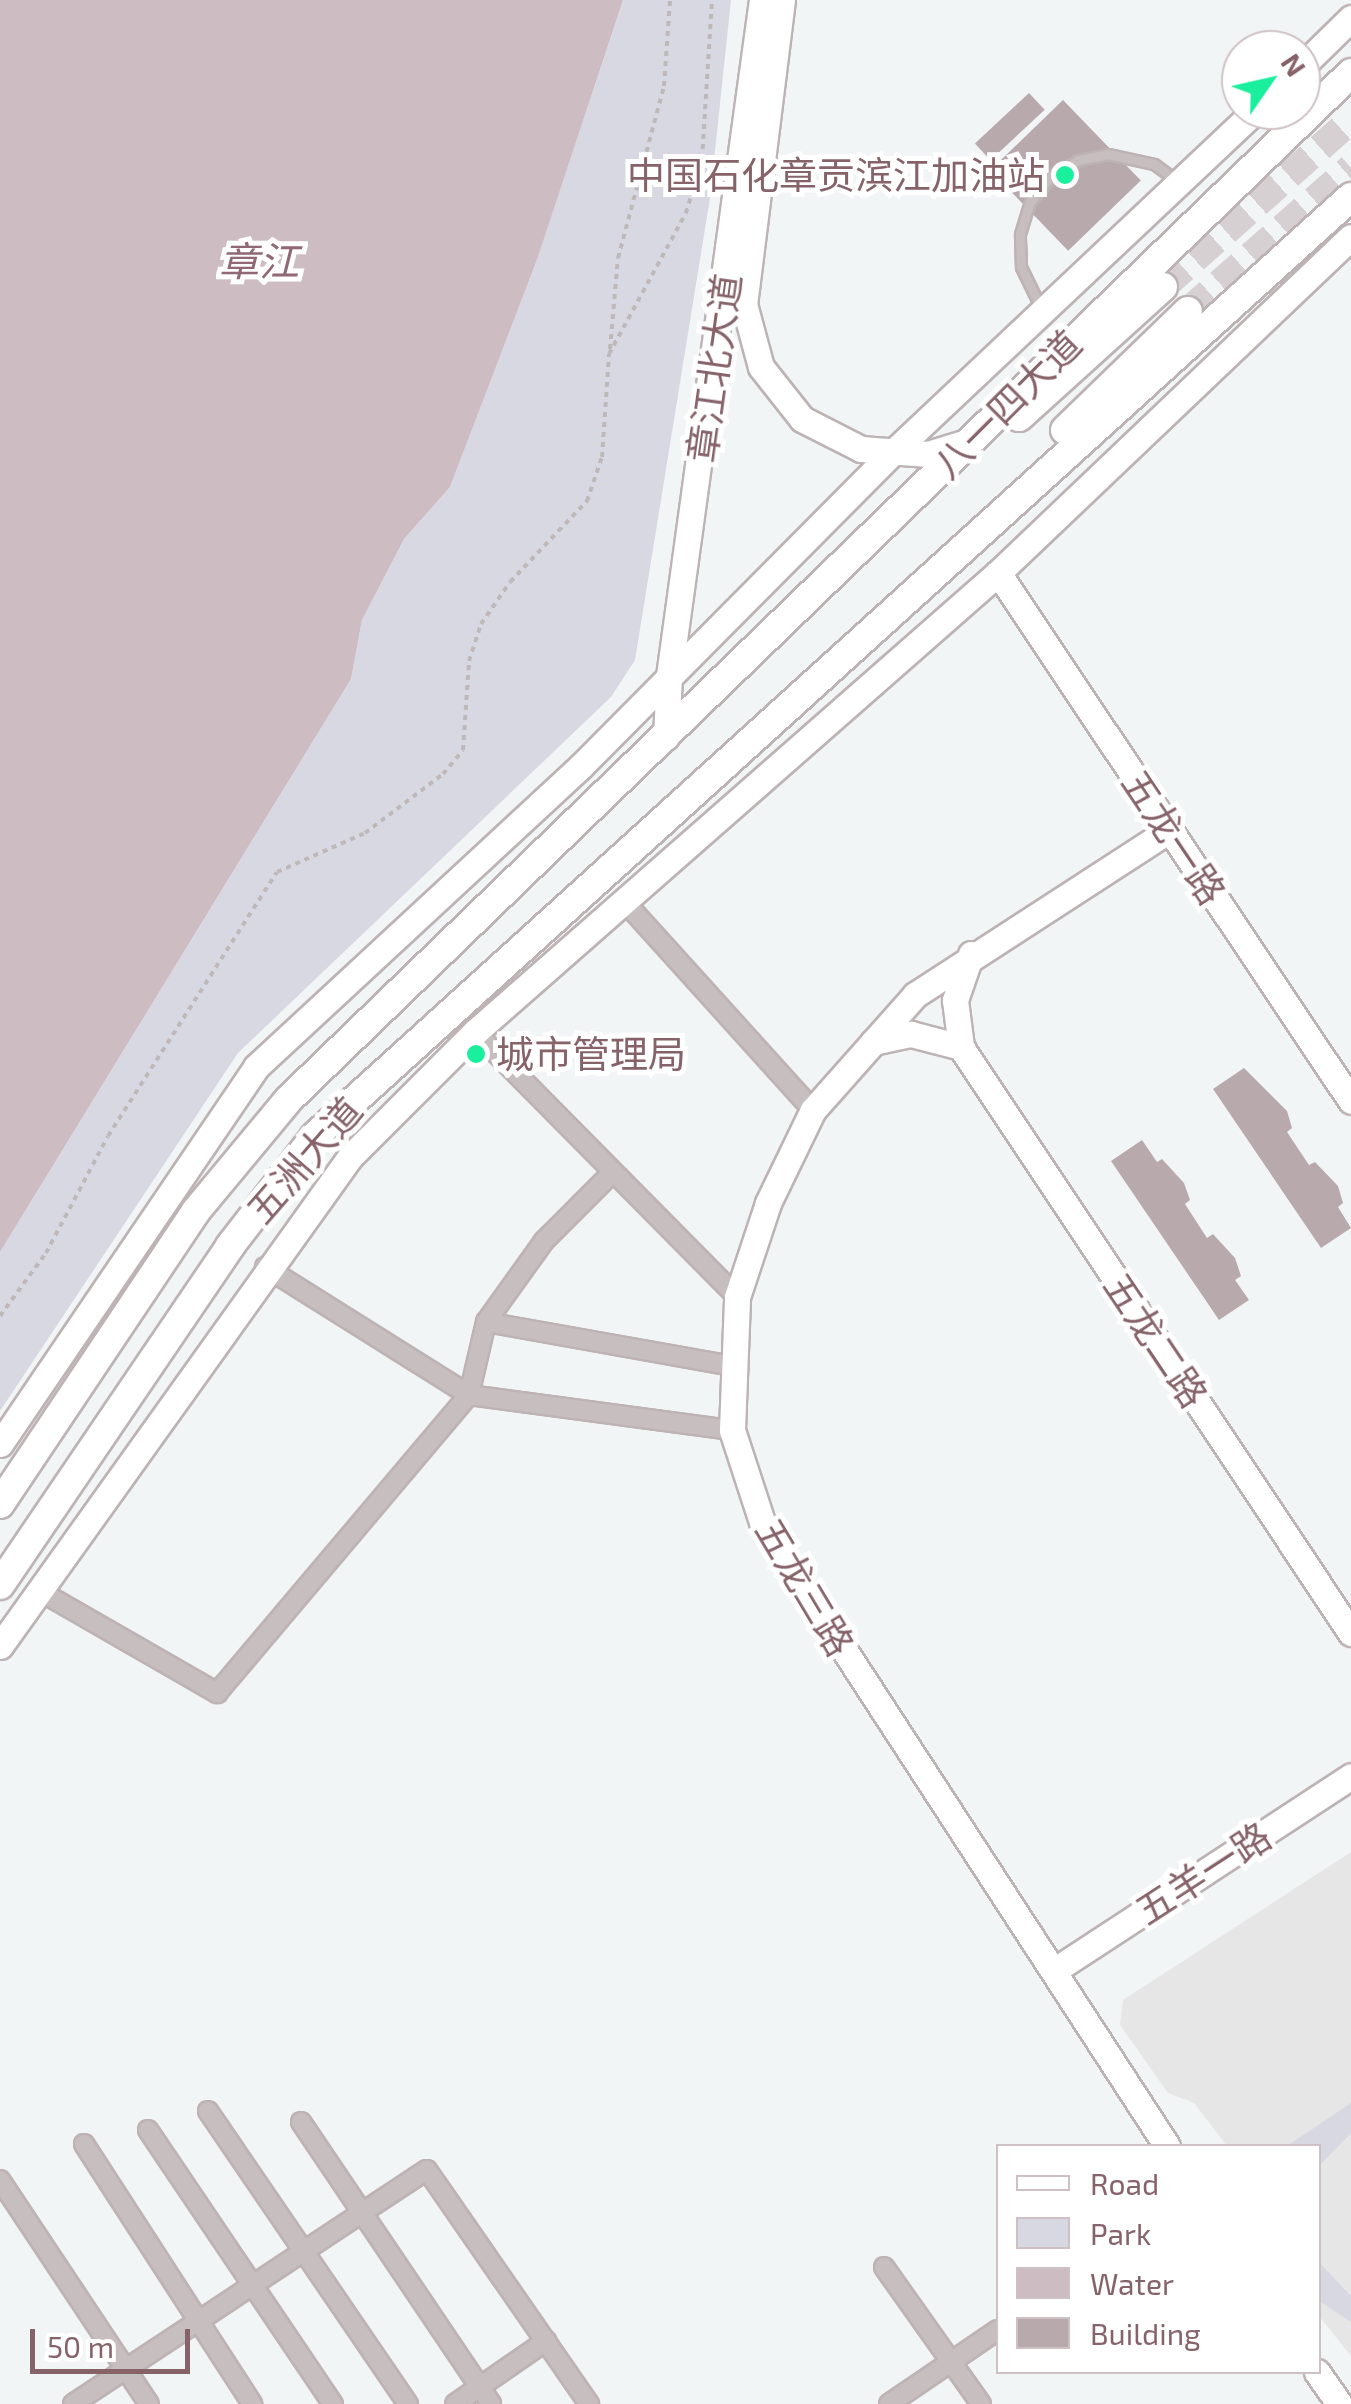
<!DOCTYPE html>
<meta charset="utf-8">
<style>
body{margin:0}
#map{position:relative;width:1351px;height:2404px;overflow:hidden;background:#f2f5f6;font-family:"Exo 2","Noto Sans SC",sans-serif}
div>[style]{position:absolute}
[style*='--x']{left:calc(var(--x)*1px);top:calc(var(--y)*1px);width:calc(var(--w)*1px);rotate:calc(var(--a)*1deg)}
.built>*{inset:0;background:#e6e6e7}
.green>*{inset:0;background:#d8d8e2}
.water>*{inset:0;background:#cdbcc2}
.building>*{inset:0;background:#b8a9ad;transform-origin:0 0}
.primary-tunnel>*{height:28px;margin-top:-14px;transform-origin:0;background:repeating-linear-gradient(90deg,#d7d0d3 0 28px,transparent 0 42px)}
.path>*{height:4px;margin-top:-2px;transform-origin:0;background:repeating-linear-gradient(90deg,#bfb8b9 0 5px,transparent 0 10px)}
.roads{filter:drop-shadow(2px 0 #beb3b4) drop-shadow(-2px 0 #beb3b4) drop-shadow(0 2px #beb3b4) drop-shadow(0 -2px #beb3b4)}
.lane>*{height:9px;margin:-4.5px;padding:0 4.5px;transform-origin:4.5px;border-radius:4.5px;background:#c7bec0}
.street>*{height:18px;margin:-9px;padding:0 9px;transform-origin:9px;border-radius:9px;background:#c7bec0}
.secondary>*{height:25px;margin:-12.5px;padding:0 12.5px;transform-origin:12.5px;border-radius:12.5px;background:#fff}
.primary>*{height:28px;margin:-14px;padding:0 14px;transform-origin:14px;border-radius:14px;background:#fff}
.dots>*{width:28px;height:28px;translate:-50% -50%;box-sizing:border-box;border:5px solid #fff;border-radius:50%}
span{translate:-50% -50%;white-space:nowrap;text-align:center;line-height:1.15;-webkit-text-stroke:10px #fff;paint-order:stroke}
.poi-label{font-size:38px;color:#866369}
.right{translate:-100% -50%;text-align:right}
.left{translate:0 -50%;text-align:left}
.street-label{font-size:38px;color:#866369}
.water-label{font-size:40px;color:#906876;font-style:italic}
.legend{position:absolute;left:996px;top:2144px;width:325px;height:230px;box-sizing:border-box;background:#fff;border:2px solid #cfc1c3;margin:0;padding:12px 18px;list-style:none;font-size:30px;color:#866369}
.legend li{display:flex;align-items:center;gap:20px;height:50px}
.legend b{width:50px;border:2px solid #cfc1c3}
.north{position:absolute;left:1221px;top:30px;width:100px;height:100px;box-sizing:border-box;background:#fff;border:2px solid #cfc1c3;border-radius:50%;rotate:56deg;font-size:28px;font-weight:700;line-height:40px;text-align:center;color:#866369}
.north::after{content:'';display:block;margin:auto;width:35px;height:45px;background:#1aef9d;clip-path:polygon(50% 0,100% 100%,50% 72%,0 100%)}
.scale{position:absolute;left:30px;top:2329px;width:160px;height:45px;box-sizing:border-box;border:5px solid #866369;border-top:0;padding-left:12px;font-size:30px;line-height:35px;white-space:nowrap;color:#866369;-webkit-text-stroke:8px #fff;paint-order:stroke}
</style>
<div id="map">
<div class="built">
<i style="clip-path:polygon(1351px 1852px,1351px 2356px,1319px 2316px,1318px 2146px,1227px 2146px,1194px 2103px,1168px 2093px,1120px 2025px,1123px 2000px)"></i>
</div>
<div class="green">
<i style="clip-path:polygon(623px 0,731px 0,710px 198px,635px 660px,611px 697px,238px 1053px,0 1411px,0 1252px,351px 679px,362px 620px,404px 539px,450px 487px,538px 257px)"></i>
<i style="clip-path:polygon(1351px 2103px,1351px 2133px,1319px 2166px,1318px 2146px,1287px 2146px)"></i>
<i style="clip-path:polygon(1319px 2262px,1351px 2296px,1351px 2322px,1319px 2301px)"></i>
</div>
<div class="water">
<i style="clip-path:polygon(0 0,623px 0,538px 257px,450px 487px,404px 539px,362px 620px,351px 679px,0 1252px)"></i>
</div>
<div class="building">
<i style="left:1029px;top:93px;width:23px;height:74px;rotate:47deg"></i>
<i style="left:1063px;top:100px;width:112px;height:101px;rotate:46deg"></i>
<i style="clip-path:polygon(1244px 1068px,1287px 1111px,1292px 1128px,1287px 1132px,1309px 1165px,1315px 1162px,1338px 1186px,1343px 1203px,1338px 1207px,1351px 1228px,1321px 1248px,1213px 1089px)"></i>
<i style="clip-path:polygon(1142px 1140px,1157px 1162px,1162px 1159px,1184px 1183px,1190px 1200px,1185px 1204px,1207px 1238px,1213px 1234px,1235px 1258px,1241px 1276px,1235px 1280px,1249px 1300px,1219px 1320px,1111px 1161px)"></i>
</div>
<div class="primary-tunnel">
<i style="--x:1163;--y:287;--w:251;--a:-41.6"></i>
<i style="--x:1188;--y:311;--w:217;--a:-41.3"></i>
</div>
<div class="path">
<i style="--x:610;--y:349;--w:91;--a:-85"></i>
<i style="--x:618;--y:258;--w:178;--a:-75"></i>
<i style="--x:664;--y:86;--w:86;--a:-86"></i>
<i style="--x:0;--y:1316;--w:78;--a:-53.9"></i>
<i style="--x:46;--y:1253;--w:132;--a:-62.1"></i>
<i style="--x:108;--y:1136;--w:313;--a:-57.4"></i>
<i style="--x:277;--y:872;--w:96;--a:-23.9"></i>
<i style="--x:365;--y:833;--w:98;--a:-37.1"></i>
<i style="--x:443;--y:774;--w:31;--a:-50"></i>
<i style="--x:463;--y:750;--w:89;--a:-86.1"></i>
<i style="--x:469;--y:661;--w:39;--a:-72"></i>
<i style="--x:481;--y:624;--w:51;--a:-55.4"></i>
<i style="--x:510;--y:582;--w:112;--a:-46.5"></i>
<i style="--x:587;--y:501;--w:46;--a:-71.2"></i>
<i style="--x:602;--y:457;--w:103;--a:-86.1"></i>
<i style="--x:609;--y:354;--w:161;--a:-61.4"></i>
<i style="--x:686;--y:213;--w:56;--a:-73.5"></i>
<i style="--x:702;--y:159;--w:159;--a:-86.4"></i>
</div>
<div class="roads">
<div class="lane">
<i style="--x:1041;--y:308;--w:46;--a:-116"></i>
<i style="--x:1021;--y:267;--w:33;--a:-92"></i>
<i style="--x:1020;--y:234;--w:34;--a:-73"></i>
<i style="--x:1030;--y:202;--w:32;--a:-51"></i>
<i style="--x:1050;--y:177;--w:33;--a:-31"></i>
<i style="--x:1078;--y:160;--w:31;--a:-11"></i>
<i style="--x:1108;--y:154;--w:47;--a:12.3"></i>
<i style="--x:1154;--y:164;--w:29;--a:36"></i>
</div>
<div class="street">
<i style="--x:623;--y:900;--w:283;--a:47.9"></i>
<i style="--x:475;--y:1032;--w:373;--a:45.3"></i>
<i style="--x:265;--y:1267;--w:241;--a:32.1"></i>
<i style="--x:469;--y:1395;--w:265;--a:7.6"></i>
<i style="--x:486;--y:1322;--w:251;--a:10.1"></i>
<i style="--x:38;--y:1590;--w:207;--a:29.9"></i>
<i style="--x:217;--y:1693;--w:390;--a:-49.8"></i>
<i style="--x:469;--y:1395;--w:75;--a:-76.9"></i>
<i style="--x:486;--y:1322;--w:100;--a:-54.4"></i>
<i style="--x:544;--y:1241;--w:95;--a:-45"></i>
<i style="--x:208;--y:2111;--w:355;--a:55.7"></i>
<i style="--x:301;--y:2122;--w:340;--a:56"></i>
<i style="--x:148;--y:2130;--w:331;--a:56"></i>
<i style="--x:84;--y:2144;--w:310;--a:57.1"></i>
<i style="--x:0;--y:2180;--w:269;--a:56.4"></i>
<i style="--x:884;--y:2267;--w:168;--a:54.7"></i>
<i style="--x:73;--y:2404;--w:424;--a:-33.5"></i>
<i style="--x:427;--y:2170;--w:285;--a:55.3"></i>
<i style="--x:455;--y:2404;--w:111;--a:-34.7"></i>
<i style="--x:889;--y:2404;--w:132;--a:-34.2"></i>
</div>
<div class="secondary">
<i style="--x:782;--y:0;--w:306;--a:97.1"></i>
<i style="--x:744;--y:304;--w:65;--a:74.9"></i>
<i style="--x:761;--y:367;--w:66;--a:51.7"></i>
<i style="--x:802;--y:419;--w:66;--a:27"></i>
<i style="--x:861;--y:449;--w:67;--a:4.3"></i>
<i style="--x:928;--y:454;--w:44;--a:-17.2"></i>
<i style="--x:1301;--y:67;--w:70;--a:-44.4"></i>
<i style="--x:998;--y:573;--w:635;--a:56.23"></i>
<i style="--x:666;--y:737;--w:61;--a:-87.2"></i>
<i style="--x:669;--y:676;--w:682;--a:-82.17"></i>
<i style="--x:971;--y:954;--w:49;--a:109.2"></i>
<i style="--x:955;--y:1000;--w:47;--a:82.7"></i>
<i style="--x:961;--y:1047;--w:704;--a:56.36"></i>
<i style="--x:873;--y:1042;--w:39;--a:-12"></i>
<i style="--x:911;--y:1034;--w:52;--a:14.6"></i>
<i style="--x:0;--y:1444;--w:456;--a:-55.8"></i>
<i style="--x:256;--y:1067;--w:442;--a:-42.8"></i>
<i style="--x:580;--y:767;--w:441;--a:-45.2"></i>
<i style="--x:891;--y:454;--w:502;--a:-43.3"></i>
<i style="--x:0;--y:1646;--w:601;--a:-54.41"></i>
<i style="--x:350;--y:1157;--w:177;--a:-45"></i>
<i style="--x:475;--y:1032;--w:696;--a:-41.27"></i>
<i style="--x:998;--y:573;--w:487;--a:-43.6"></i>
<i style="--x:1055;--y:1970;--w:354;--a:-33.2"></i>
<i style="--x:1167;--y:2146;--w:741;--a:-123.05"></i>
<i style="--x:763;--y:1525;--w:100;--a:-108.1"></i>
<i style="--x:732;--y:1430;--w:133;--a:-87.8"></i>
<i style="--x:737;--y:1297;--w:99;--a:-71.7"></i>
<i style="--x:768;--y:1203;--w:103;--a:-64.2"></i>
<i style="--x:813;--y:1110;--w:154;--a:-48.4"></i>
<i style="--x:915;--y:995;--w:303;--a:-33"></i>
<i style="--x:1317;--y:2372;--w:39;--a:55"></i>
</div>
<div class="primary">
<i style="--x:1019;--y:417;--w:194;--a:-42.1"></i>
<i style="--x:1065;--y:430;--w:171;--a:-44.1"></i>
<i style="--x:0;--y:1504;--w:353;--a:-56.2"></i>
<i style="--x:196;--y:1211;--w:144;--a:-50.3"></i>
<i style="--x:288;--y:1100;--w:1478;--a:-44.01"></i>
<i style="--x:0;--y:1585;--w:410;--a:-55.8"></i>
<i style="--x:230;--y:1246;--w:139;--a:-52.3"></i>
<i style="--x:315;--y:1136;--w:1398;--a:-42.19"></i>
</div>
</div>
<div class="dots">
<i style="left:1065px;top:175px;background:#1aef9d"></i>
<i style="left:476px;top:1054px;background:#1aef9d"></i>
</div>
<div class="poi-label">
<span class="right" style="left:1045px;top:175px">中国石化章贡滨江加油站</span>
<span class="left" style="left:496px;top:1054px">城市管理局</span>
</div>
<div class="street-label">
<span style="left:714px;top:368px;rotate:-82deg">章江北大道</span>
<span style="left:1007px;top:404px;rotate:-45deg">八一四大道</span>
<span style="left:1174px;top:837px;rotate:56deg">五龙一路</span>
<span style="left:304px;top:1160px;rotate:-49deg">五洲大道</span>
<span style="left:1156px;top:1340px;rotate:56deg">五龙二路</span>
<span style="left:805px;top:1587px;rotate:59deg">五龙三路</span>
<span style="left:1203px;top:1873px;rotate:-33deg">五羊一路</span>
</div>
<div class="water-label">
<span style="left:259px;top:260px">章江</span>
</div>
<ul class="legend">
<li><b style="height:12px;background:#fff"></b>Road</li>
<li><b style="height:28px;background:#d8d8e2"></b>Park</li>
<li><b style="height:28px;background:#cdbcc2"></b>Water</li>
<li><b style="height:28px;background:#b8a9ad"></b>Building</li>
</ul>
<div class="north">N</div>
<div class="scale">50 m</div>
</div>
